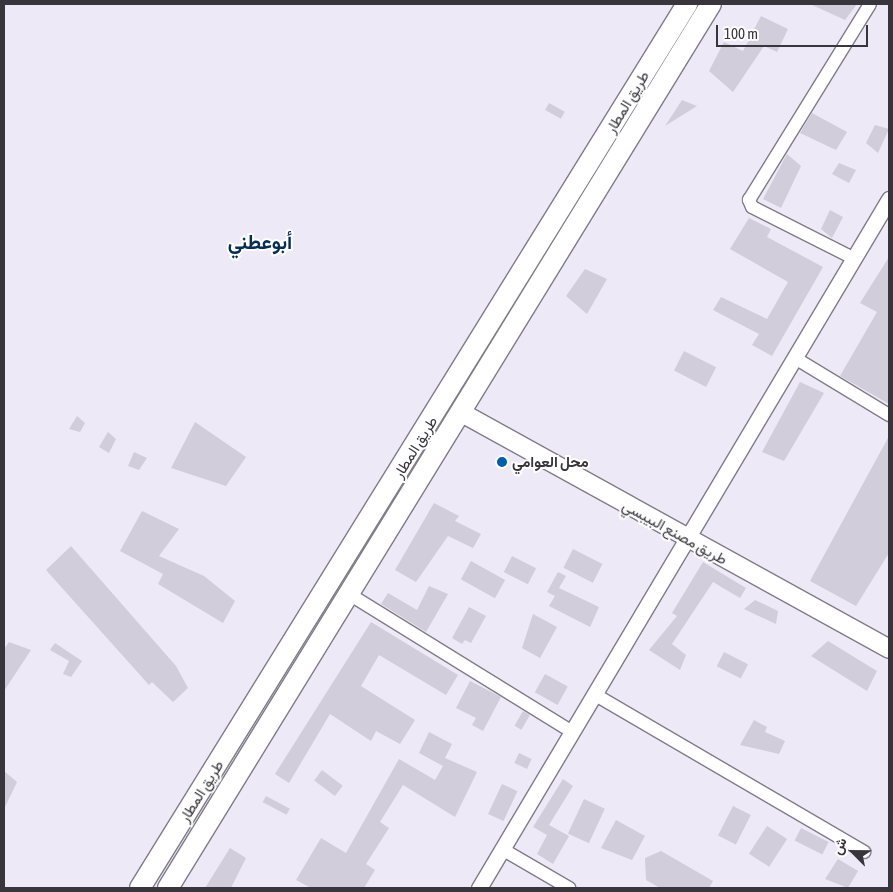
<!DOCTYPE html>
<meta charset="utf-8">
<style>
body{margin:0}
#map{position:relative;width:893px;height:892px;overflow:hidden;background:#ede9f7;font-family:"Asap Condensed",Vazirmatn,sans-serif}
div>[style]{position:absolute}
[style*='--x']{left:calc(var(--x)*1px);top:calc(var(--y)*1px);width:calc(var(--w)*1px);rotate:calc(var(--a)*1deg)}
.building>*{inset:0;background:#d1cdda;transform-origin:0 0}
.roads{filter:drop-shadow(1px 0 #807c88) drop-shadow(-1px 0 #807c88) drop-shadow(0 1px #807c88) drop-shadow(0 -1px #807c88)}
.minor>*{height:12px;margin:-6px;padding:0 6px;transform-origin:6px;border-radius:6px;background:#fff}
.tertiary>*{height:15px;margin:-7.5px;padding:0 7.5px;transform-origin:7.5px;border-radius:7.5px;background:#fff}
.secondary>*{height:18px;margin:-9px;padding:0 9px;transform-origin:9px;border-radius:9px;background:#fff}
.trunk>*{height:20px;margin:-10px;padding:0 10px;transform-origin:10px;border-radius:10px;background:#fff}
.dots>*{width:14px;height:14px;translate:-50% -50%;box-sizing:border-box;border:2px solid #fff;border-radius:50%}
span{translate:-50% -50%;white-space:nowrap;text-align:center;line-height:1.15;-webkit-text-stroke:4px #fff;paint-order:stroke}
.street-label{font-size:15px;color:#38363c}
.poi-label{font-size:15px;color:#38363c;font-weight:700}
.left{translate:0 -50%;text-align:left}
.district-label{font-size:20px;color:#062d52;font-weight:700}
.frame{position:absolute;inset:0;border:5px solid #38363c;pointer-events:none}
.north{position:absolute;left:828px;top:827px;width:50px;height:50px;-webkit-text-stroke:4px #fff;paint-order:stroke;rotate:293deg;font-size:14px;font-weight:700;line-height:20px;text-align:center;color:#38363c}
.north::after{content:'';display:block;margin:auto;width:18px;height:22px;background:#38363c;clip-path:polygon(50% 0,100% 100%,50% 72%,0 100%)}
.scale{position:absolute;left:716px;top:25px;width:152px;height:22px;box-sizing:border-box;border:2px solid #38363c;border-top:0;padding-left:6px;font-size:15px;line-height:18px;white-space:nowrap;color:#38363c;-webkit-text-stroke:4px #fff;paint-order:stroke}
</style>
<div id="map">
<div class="building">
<i style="clip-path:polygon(810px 4px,857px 4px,845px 20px)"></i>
<i style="clip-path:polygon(761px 16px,788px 29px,777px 52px,764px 46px,733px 92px,709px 71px,724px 42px,743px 51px)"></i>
<i style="clip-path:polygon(682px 100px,697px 106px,665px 126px)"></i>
<i style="left:549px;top:103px;width:18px;height:8px;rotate:29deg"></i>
<i style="clip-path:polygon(812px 113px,847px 132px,836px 150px,800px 133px)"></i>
<i style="clip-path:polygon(875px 125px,889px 129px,878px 153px,866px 143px)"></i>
<i style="clip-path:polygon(787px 154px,801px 166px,781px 208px,763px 199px)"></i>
<i style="clip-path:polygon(839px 163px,856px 170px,849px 183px,832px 174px)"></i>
<i style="clip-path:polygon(830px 210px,843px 217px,832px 238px,821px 229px)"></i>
<i style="clip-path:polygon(749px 218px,771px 229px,767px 237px,823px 267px,772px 356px,752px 345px,759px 334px,713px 310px,721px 297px,767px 319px,788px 282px,730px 249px)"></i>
<i style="clip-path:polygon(889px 257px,889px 404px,840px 376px,877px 312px,860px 303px)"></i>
<i style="clip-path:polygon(585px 269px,607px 279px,587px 314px,566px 296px)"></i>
<i style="left:684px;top:351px;width:36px;height:22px;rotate:27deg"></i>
<i style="clip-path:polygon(800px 382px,824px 393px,784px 461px,762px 452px)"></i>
<i style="clip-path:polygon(77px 416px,85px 423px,80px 432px,69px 429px)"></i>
<i style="clip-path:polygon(195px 422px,246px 457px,226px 486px,171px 468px)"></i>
<i style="clip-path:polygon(108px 432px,116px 439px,109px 453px,99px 447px)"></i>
<i style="clip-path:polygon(889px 436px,889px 553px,856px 606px,810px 581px)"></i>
<i style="clip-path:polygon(134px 452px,147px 458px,139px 470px,128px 466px)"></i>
<i style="clip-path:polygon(434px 503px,459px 516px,455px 521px,481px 534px,473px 548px,448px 536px,416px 582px,395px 570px)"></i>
<i style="clip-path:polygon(142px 511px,179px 529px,159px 556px,204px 576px,235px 601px,223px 623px,158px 584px,163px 574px,120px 551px)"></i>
<i style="clip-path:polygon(71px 546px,176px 666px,188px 688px,173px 702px,152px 682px,149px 685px,46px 570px)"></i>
<i style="left:573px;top:549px;width:33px;height:21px;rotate:27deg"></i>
<i style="left:512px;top:556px;width:27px;height:18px;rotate:27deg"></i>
<i style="left:471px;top:561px;width:39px;height:21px;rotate:29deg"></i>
<i style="clip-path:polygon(703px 562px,746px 588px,740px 598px,713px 582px,672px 644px,686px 655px,680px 670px,649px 650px,677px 616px,672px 613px)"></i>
<i style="clip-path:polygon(558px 572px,566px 576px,559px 588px,599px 607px,590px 627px,549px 606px,555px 596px,547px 592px)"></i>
<i style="clip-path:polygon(429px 586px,448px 594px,426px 632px,381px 604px,388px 593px,417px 610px)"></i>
<i style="clip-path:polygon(755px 600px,778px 611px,776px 624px,744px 609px)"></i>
<i style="clip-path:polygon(469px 607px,486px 616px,471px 643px,465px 640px,462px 644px,452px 638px)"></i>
<i style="clip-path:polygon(533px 614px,557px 627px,540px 658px,522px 648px)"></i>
<i style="clip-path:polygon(371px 622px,458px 675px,446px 695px,379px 655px,361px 686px,415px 720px,400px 744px,376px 731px,371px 741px,330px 714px,289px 783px,275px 774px)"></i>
<i style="clip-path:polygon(828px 641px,877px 671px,867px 691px,811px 656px)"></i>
<i style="clip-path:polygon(9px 642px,31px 650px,4px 691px,4px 649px)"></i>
<i style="clip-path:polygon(55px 643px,82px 661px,71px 677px,63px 674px,69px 661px,50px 650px)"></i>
<i style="left:724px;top:652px;width:27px;height:16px;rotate:27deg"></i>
<i style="left:545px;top:674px;width:26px;height:21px;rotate:29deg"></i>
<i style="clip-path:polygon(470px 681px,501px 697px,483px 731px,472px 725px,476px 718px,456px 708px)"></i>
<i style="left:523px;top:711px;width:8px;height:17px;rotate:30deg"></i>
<i style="clip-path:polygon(754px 720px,767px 727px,765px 732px,785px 741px,779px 754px,740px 745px)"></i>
<i style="clip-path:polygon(429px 732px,452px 744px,445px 758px,477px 772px,455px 817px,403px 785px,380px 822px,389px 828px,366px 864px,375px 870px,364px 888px,311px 888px,296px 880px,321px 838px,346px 853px,399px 759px,435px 780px,443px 766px,419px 753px)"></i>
<i style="left:519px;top:753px;width:14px;height:11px;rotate:25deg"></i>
<i style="left:322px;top:770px;width:26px;height:13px;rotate:37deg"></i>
<i style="clip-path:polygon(4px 771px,17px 782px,4px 809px)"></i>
<i style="clip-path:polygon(563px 779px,573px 786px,549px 825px,569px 836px,553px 864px,537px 854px,547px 835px,533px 827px)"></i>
<i style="left:502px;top:784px;width:17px;height:33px;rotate:25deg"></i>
<i style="left:266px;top:796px;width:27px;height:7px;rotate:28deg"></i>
<i style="left:584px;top:799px;width:23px;height:38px;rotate:25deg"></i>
<i style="left:733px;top:806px;width:20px;height:33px;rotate:27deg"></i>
<i style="clip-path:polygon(616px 820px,645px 836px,632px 860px,601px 848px)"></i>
<i style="left:767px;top:826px;width:24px;height:33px;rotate:33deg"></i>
<i style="left:801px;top:828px;width:31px;height:14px;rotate:27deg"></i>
<i style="clip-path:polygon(230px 848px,246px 858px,231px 888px,205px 888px)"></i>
<i style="clip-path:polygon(661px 851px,713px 881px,709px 888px,660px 888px,646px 880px,645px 858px)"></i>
<i style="clip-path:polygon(838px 859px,858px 871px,848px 888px,825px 879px)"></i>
</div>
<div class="roads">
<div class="minor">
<i style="--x:855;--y:259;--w:115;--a:-153.2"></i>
<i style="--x:752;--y:207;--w:8;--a:-113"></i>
<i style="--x:749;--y:200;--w:230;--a:-58.3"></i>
<i style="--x:795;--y:358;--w:110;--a:31.2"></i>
<i style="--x:349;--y:594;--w:261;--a:31.7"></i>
<i style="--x:594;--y:694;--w:313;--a:30.3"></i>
<i style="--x:502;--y:849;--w:78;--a:30.2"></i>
</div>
<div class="tertiary">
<i style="--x:479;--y:888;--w:802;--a:-59.24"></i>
</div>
<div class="secondary">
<i style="--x:462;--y:413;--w:488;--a:28.9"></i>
</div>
<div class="trunk">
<i style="--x:140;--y:888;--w:1040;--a:-58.25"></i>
<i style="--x:168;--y:888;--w:1037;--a:-58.44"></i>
</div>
</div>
<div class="dots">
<i style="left:502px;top:462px;background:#005daa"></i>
</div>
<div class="street-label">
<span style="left:627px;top:102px;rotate:-59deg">طريق المطار</span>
<span style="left:415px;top:447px;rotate:-58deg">طريق المطار</span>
<span style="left:675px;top:532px;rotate:29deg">طريق مصنع البيبسي</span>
<span style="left:201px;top:791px;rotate:-58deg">طريق المطار</span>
</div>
<div class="poi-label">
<span class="left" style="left:512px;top:462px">محل العوامي</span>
</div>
<div class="district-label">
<span style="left:260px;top:241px">أبوعطني</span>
</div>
<div class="frame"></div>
<div class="north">ش</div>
<div class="scale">100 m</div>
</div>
